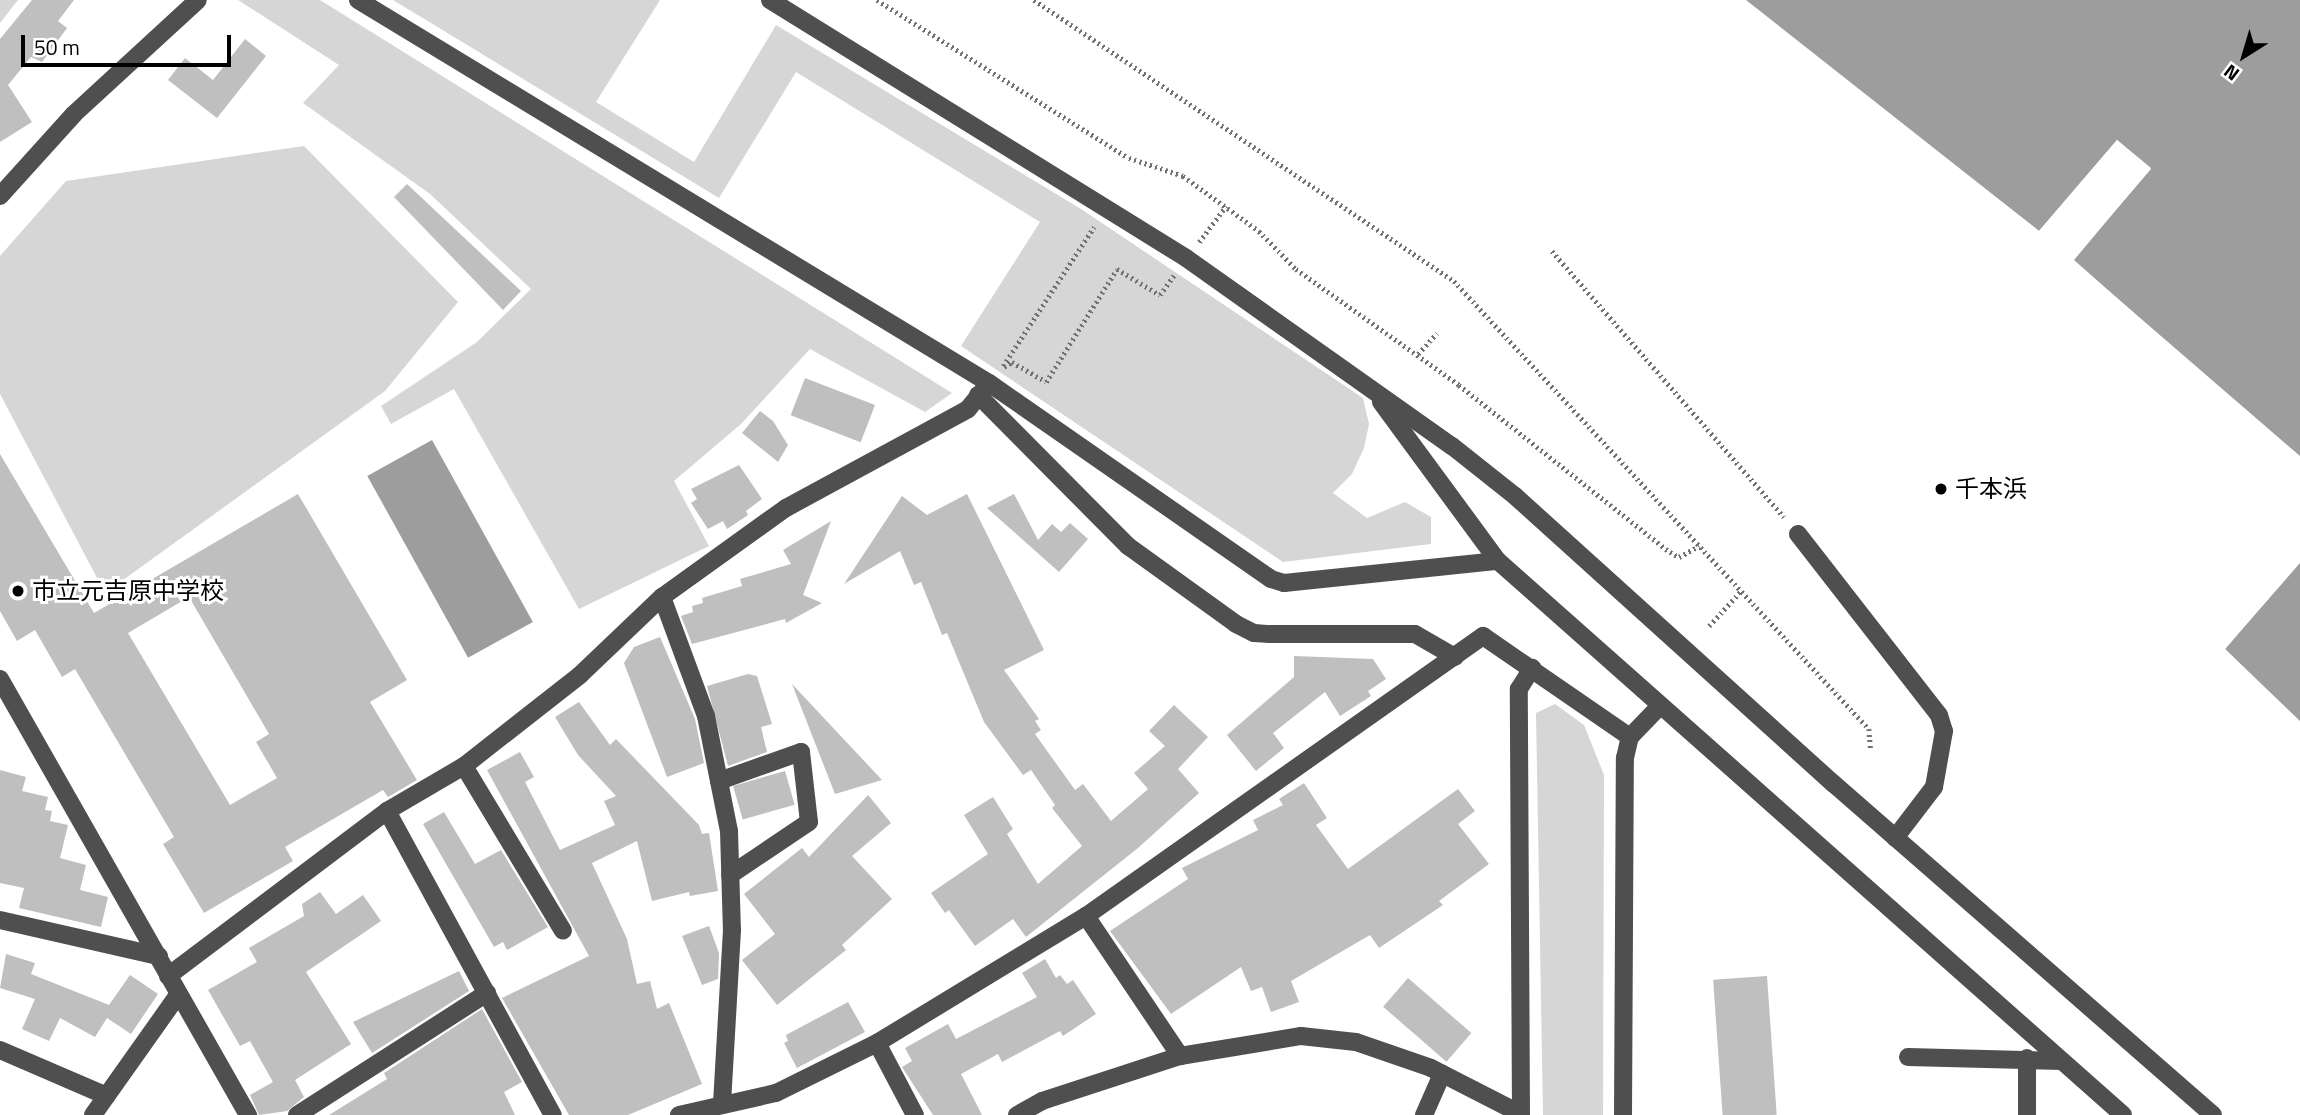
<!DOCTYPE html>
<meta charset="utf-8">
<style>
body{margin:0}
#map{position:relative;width:2300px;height:1115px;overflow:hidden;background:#fff;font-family:"Titillium Web","Noto Sans JP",sans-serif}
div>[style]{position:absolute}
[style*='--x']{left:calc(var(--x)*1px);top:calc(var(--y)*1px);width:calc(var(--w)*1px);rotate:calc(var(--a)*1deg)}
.green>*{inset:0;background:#d6d6d6}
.water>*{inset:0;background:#9d9d9d;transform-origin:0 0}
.pier>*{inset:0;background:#fff}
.building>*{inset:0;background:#bfbfbf;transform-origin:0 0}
.path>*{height:4.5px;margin-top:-2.25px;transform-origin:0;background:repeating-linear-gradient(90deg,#717171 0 2px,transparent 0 5.5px)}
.minor>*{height:18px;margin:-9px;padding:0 9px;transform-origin:9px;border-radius:9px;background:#4f4f4f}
.dots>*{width:19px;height:19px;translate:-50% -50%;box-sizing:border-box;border:4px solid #fff;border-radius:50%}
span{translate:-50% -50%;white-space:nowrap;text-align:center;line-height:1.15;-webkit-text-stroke:6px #fff;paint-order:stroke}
.poi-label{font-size:24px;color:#000}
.left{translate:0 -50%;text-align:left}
.north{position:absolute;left:2209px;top:21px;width:70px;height:70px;-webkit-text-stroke:5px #fff;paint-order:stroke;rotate:217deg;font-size:19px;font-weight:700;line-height:28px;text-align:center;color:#000}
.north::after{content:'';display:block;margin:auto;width:24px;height:32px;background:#000;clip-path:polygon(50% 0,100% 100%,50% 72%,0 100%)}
.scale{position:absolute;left:21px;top:35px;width:210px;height:32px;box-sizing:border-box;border:4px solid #000;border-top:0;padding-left:9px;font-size:21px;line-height:24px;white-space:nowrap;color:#000;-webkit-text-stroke:5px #fff;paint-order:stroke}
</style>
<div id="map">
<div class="green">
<i style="clip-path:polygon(0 0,18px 0,0 23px)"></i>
<i style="clip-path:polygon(238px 0,320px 0,952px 393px,925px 412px,810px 349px,741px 424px,674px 481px,709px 546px,579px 609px,454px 389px,391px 424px,381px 406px,477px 342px,531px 289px,430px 194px,303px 103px,339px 65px)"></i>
<i style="clip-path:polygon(393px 0,660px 0,596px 102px,694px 162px,776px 25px,1081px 209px,1363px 398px,1369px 424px,1364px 448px,1352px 474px,1333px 493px,1367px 518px,1405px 502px,1431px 517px,1431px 544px,1283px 562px,961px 346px,1040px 222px,796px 72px,719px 198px)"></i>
<i style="clip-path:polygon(304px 146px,458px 302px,385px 391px,105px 593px,0 394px,0 256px,66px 181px)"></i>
<i style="clip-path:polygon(1555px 704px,1584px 725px,1604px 775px,1603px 1115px,1543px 1115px,1536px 713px)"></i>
</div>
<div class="water">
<i style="clip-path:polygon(1746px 0,2300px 0,2300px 456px,2073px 260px,2151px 169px,2117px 140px,2039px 231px)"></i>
<i style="left:432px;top:440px;width:208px;height:74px;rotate:61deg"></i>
<i style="clip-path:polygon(2300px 563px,2300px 721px,2225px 649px)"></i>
</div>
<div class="pier">
<i style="clip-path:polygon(1742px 0,2039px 231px,2117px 140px,2151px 168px,2074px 260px,2300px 460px,2070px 262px,2146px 169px,2117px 144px,2038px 234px)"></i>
<i style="clip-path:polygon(2300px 560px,2225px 649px,2300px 724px,2221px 649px)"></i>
</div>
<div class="building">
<i style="clip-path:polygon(32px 0,74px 0,58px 21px,67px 28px,42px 62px,31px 57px,8px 85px,32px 122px,0 142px,0 39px)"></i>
<i style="clip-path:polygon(245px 39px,266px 56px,217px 118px,168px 80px,185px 58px,213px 80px)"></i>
<i style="clip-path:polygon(407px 184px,521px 291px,503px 310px,394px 197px)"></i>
<i style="left:805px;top:378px;width:75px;height:40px;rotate:21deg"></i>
<i style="clip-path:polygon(760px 411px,773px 421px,788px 445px,778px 462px,742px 433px)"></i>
<i style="clip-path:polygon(evenodd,0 454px,94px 613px,298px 494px,407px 680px,370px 702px,417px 780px,388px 797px,383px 790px,285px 847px,293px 861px,204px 913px,163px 844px,174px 837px,75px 669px,62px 677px,35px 630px,17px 641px,0 611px,0 454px,189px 597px,269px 734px,256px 742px,277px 778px,230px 805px,128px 633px,189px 597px)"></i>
<i style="clip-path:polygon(739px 465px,762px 499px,746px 511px,748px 515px,727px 529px,723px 521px,708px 529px,691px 503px,697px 499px,691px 489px)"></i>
<i style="clip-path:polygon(967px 494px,1044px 650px,1004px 670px,1039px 719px,1035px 721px,1041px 730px,1035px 734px,1075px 790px,1083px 784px,1111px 821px,1148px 789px,1134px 773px,1165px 746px,1149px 731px,1174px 705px,1208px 737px,1178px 769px,1199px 793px,1138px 848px,1026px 937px,1013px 919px,975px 946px,949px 910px,945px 913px,931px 893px,988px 854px,964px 815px,993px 797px,1013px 829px,1007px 834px,1038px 884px,1082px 846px,1052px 808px,1055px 805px,1031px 770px,1023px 775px,984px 722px,947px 633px,942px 635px,921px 582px,914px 585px,900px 551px,844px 584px,902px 496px,927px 515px)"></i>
<i style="clip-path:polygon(1014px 494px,1038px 540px,1052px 524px,1061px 532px,1070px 523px,1088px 539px,1059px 572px,987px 508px)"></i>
<i style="clip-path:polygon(831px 521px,803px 595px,822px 603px,786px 623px,785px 619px,692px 644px,681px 616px,693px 612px,692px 606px,703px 603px,702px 598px,742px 586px,740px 579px,791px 564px,783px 550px)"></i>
<i style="clip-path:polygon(660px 637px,695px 719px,704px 763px,667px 777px,624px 663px,634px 647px)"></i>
<i style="clip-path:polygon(1294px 656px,1373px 659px,1386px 679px,1368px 691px,1371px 696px,1340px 716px,1325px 692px,1273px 733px,1284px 748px,1256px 771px,1227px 735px,1294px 677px)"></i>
<i style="clip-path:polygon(748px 674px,757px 676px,772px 724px,761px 727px,767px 752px,728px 766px,707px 686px)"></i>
<i style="clip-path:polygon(792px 684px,882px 780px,835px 794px)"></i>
<i style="clip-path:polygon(579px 702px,610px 745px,616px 739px,699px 825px,702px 834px,709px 833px,718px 891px,690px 896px,689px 892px,652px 901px,637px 841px,592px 863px,627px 939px,637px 984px,650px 981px,657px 1009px,669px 1003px,702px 1084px,628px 1115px,569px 1115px,502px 998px,589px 956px,487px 770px,520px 752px,534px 777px,525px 782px,560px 850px,615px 825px,604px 801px,616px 796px,578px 755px,555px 717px)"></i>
<i style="clip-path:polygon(0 770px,26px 777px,22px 791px,48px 797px,45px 810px,52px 811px,50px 821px,68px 825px,60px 858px,86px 865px,80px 890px,108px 897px,101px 927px,19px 908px,24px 888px,0 883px)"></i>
<i style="left:785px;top:771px;width:35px;height:54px;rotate:74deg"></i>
<i style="clip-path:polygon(1304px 783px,1327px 818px,1316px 825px,1348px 869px,1458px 789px,1475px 811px,1458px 824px,1489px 864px,1439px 901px,1443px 905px,1379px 948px,1370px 935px,1291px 981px,1299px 1002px,1271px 1012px,1262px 987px,1251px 991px,1241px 967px,1171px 1014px,1110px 931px,1188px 879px,1182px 868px,1258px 830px,1253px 820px,1283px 805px,1279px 799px)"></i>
<i style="clip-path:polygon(868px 795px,891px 823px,852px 856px,892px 899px,842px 945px,846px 950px,777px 1005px,742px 960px,775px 934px,744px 894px,802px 848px,809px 857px)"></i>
<i style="clip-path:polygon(444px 812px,475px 864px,501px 850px,548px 927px,507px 950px,503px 942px,494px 947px,423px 824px)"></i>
<i style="clip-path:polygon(320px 892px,336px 914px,363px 895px,381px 921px,306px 972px,351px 1044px,295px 1080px,304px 1097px,287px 1111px,259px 1115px,250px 1095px,273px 1082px,250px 1041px,240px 1046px,208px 990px,257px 962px,249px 948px,304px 916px,302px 904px)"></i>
<i style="clip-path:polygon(709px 926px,719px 953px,718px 979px,702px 985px,682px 936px)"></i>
<i style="clip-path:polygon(6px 954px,35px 963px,31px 974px,109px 1005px,130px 975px,158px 994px,131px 1034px,107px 1018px,95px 1037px,60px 1018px,49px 1041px,22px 1029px,35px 999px,0 988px)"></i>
<i style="clip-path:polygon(1045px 959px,1056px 978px,1060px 975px,1067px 984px,1073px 980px,1096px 1014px,1063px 1036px,1060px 1031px,1002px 1062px,998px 1054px,961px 1074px,982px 1115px,933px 1115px,902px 1067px,912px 1061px,905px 1048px,948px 1024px,956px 1039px,1037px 997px,1022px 973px)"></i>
<i style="clip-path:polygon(459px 971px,469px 991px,372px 1053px,353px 1022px)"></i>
<i style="left:1767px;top:976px;width:139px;height:54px;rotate:86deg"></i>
<i style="left:1408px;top:978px;width:84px;height:38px;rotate:41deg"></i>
<i style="clip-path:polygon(848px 1002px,865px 1032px,797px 1068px,784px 1043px,788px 1041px,786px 1035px)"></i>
<i style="clip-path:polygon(482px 1009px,522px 1082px,504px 1092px,515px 1115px,329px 1115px,387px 1079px,384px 1073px)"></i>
</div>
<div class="path">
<i style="--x:877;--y:0;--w:297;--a:32.1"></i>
<i style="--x:1129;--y:158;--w:57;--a:18.4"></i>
<i style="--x:1183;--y:176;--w:94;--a:35.9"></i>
<i style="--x:1259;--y:231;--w:53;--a:45.8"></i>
<i style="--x:1296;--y:269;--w:200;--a:35.4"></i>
<i style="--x:1459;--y:385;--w:269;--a:38.4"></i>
<i style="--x:1670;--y:552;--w:10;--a:29"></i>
<i style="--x:1679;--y:557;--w:23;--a:-29"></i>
<i style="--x:1034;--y:0;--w:505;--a:33.78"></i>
<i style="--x:1454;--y:281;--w:611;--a:47.19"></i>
<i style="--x:1869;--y:729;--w:21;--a:85"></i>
<i style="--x:1199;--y:242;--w:45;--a:-53.1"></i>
<i style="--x:1552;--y:251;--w:353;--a:48.9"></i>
<i style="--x:1418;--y:354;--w:28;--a:-48"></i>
<i style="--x:1003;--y:366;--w:166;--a:-56.8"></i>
<i style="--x:1004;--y:367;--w:9;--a:-32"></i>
<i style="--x:1012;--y:362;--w:39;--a:30"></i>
<i style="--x:1046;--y:382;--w:133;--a:-57.9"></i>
<i style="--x:1117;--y:269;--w:50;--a:31.2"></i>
<i style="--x:1160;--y:295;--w:24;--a:-55"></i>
<i style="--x:1709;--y:626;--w:47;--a:-47.6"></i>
</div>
<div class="minor">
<i style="--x:358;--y:0;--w:738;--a:31.26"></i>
<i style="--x:989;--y:383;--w:343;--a:34.8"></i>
<i style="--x:1271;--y:579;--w:14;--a:17"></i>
<i style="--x:1284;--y:583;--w:215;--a:-5.9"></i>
<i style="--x:1498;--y:561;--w:835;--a:41.55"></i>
<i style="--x:770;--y:0;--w:490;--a:31.8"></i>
<i style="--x:1186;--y:258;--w:326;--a:35.3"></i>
<i style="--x:1452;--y:446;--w:80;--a:38.4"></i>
<i style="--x:1515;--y:496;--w:430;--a:42.1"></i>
<i style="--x:1834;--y:784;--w:503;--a:41.13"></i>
<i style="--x:0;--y:196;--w:110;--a:-47.9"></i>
<i style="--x:74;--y:114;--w:168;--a:-42.6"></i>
<i style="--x:978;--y:395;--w:213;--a:45.2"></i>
<i style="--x:1128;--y:546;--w:133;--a:35.8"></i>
<i style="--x:1236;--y:624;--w:20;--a:27"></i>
<i style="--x:1254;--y:633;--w:16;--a:4"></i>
<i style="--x:1270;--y:634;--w:145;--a:0"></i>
<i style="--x:1415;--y:634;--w:46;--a:29.9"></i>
<i style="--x:1381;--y:402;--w:197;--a:53.7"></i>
<i style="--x:1798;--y:534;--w:229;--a:52.1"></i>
<i style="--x:1939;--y:715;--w:17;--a:73"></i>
<i style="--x:1944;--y:731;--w:57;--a:100.1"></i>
<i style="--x:1934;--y:787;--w:64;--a:127.4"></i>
<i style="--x:662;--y:597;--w:127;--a:69.7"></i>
<i style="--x:706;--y:716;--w:117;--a:78.7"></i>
<i style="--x:729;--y:831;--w:99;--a:88.3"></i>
<i style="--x:732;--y:930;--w:174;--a:93.3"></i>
<i style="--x:0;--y:679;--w:502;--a:60.37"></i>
<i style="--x:464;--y:766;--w:192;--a:59"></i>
<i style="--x:719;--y:781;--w:87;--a:-19.5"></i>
<i style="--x:801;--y:752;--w:70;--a:83.5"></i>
<i style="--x:809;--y:822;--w:95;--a:146.1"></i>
<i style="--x:387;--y:811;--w:346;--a:61.4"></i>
<i style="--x:1086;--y:916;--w:169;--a:56.1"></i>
<i style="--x:0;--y:920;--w:163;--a:12.8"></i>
<i style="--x:168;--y:976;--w:274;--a:-37"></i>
<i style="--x:387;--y:811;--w:89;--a:-30.3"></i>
<i style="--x:464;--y:766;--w:147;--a:-38.1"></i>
<i style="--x:580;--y:675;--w:113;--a:-43.6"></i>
<i style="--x:662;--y:597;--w:153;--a:-35.7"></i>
<i style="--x:786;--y:508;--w:207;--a:-28.5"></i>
<i style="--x:968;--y:409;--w:33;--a:-51"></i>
<i style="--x:877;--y:1043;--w:81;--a:62.2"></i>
<i style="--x:0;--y:1050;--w:116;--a:23.3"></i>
<i style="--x:1908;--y:1057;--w:154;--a:1.5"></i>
<i style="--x:2027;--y:1058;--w:57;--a:90"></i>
<i style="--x:93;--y:1115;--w:147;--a:-54.7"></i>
<i style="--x:297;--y:1115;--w:226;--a:-32.7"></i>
<i style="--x:679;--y:1115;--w:99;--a:-12.8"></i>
<i style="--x:776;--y:1093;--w:113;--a:-26.3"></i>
<i style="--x:877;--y:1043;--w:245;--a:-31.3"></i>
<i style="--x:1086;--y:916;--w:486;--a:-35.2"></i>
<i style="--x:1483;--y:636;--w:178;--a:34.5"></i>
<i style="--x:1017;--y:1115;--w:29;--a:-29"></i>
<i style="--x:1042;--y:1101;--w:145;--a:-18.1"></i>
<i style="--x:1180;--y:1056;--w:123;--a:-9.4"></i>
<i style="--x:1301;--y:1036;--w:55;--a:6.2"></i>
<i style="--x:1356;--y:1042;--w:79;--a:19.1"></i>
<i style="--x:1431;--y:1068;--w:101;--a:27.1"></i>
<i style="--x:1424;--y:1115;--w:45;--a:-66.3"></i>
<i style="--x:1521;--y:1115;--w:426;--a:-90.3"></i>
<i style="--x:1519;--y:689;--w:25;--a:-58"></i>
<i style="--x:1623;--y:1115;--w:357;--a:-89.7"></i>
<i style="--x:1625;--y:758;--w:22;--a:-77"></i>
<i style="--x:1630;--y:737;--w:42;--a:-46"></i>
</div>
<div class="dots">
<i style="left:1941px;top:489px;background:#000"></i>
<i style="left:18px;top:591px;background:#000"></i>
</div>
<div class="poi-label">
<span class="left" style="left:1955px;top:489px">千本浜</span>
<span class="left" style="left:32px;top:591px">市立元吉原中学校</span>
</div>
<div class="north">N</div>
<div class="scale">50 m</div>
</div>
